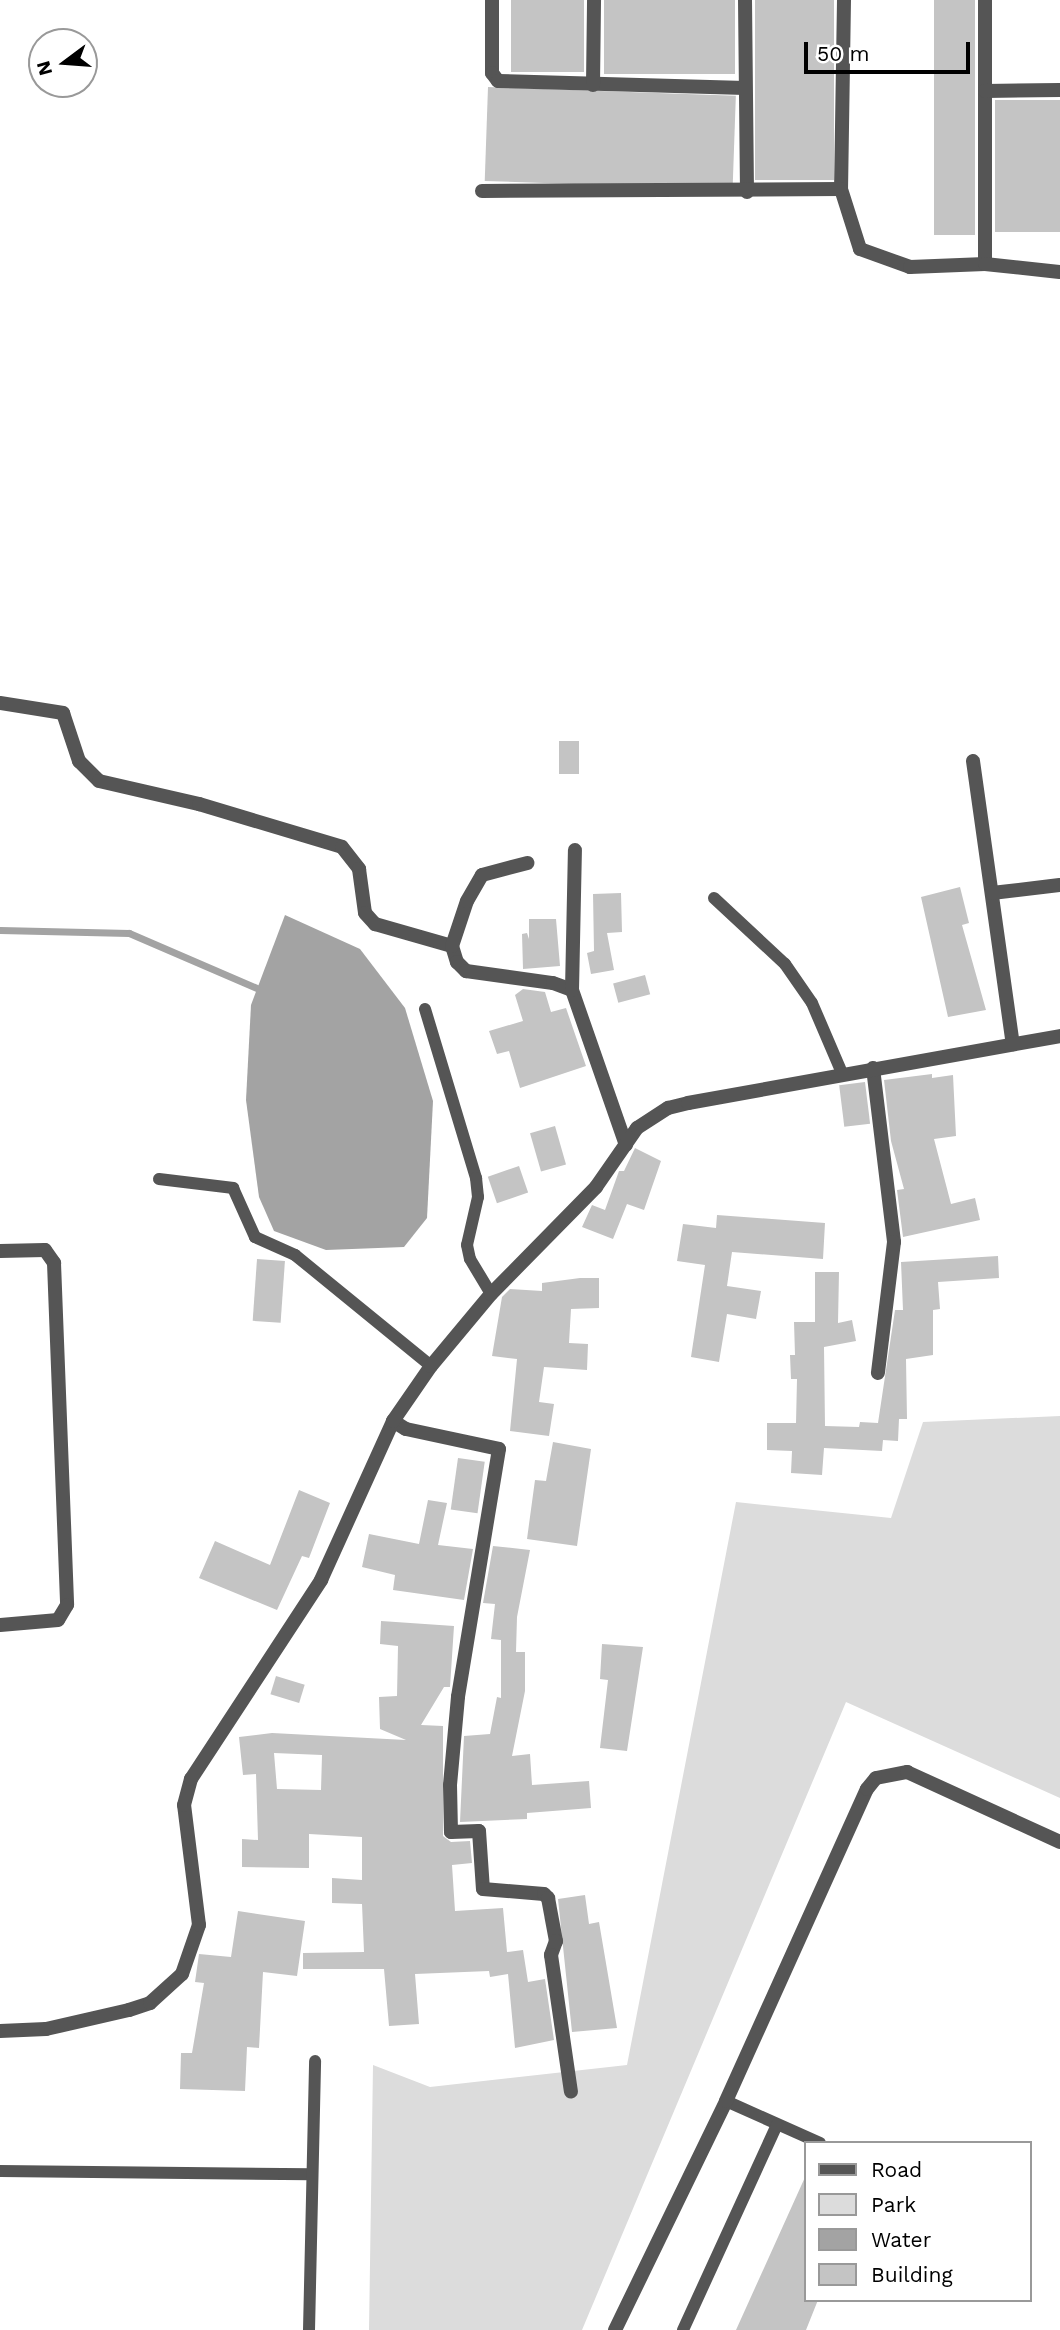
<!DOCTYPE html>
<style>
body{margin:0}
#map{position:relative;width:1060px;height:2330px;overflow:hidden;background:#fff;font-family:"Work Sans",sans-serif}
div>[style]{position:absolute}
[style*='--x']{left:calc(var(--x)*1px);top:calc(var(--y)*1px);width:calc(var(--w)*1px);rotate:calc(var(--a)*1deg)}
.green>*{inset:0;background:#dcdcdc}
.water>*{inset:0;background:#a3a3a3}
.stream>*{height:7px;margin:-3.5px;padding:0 3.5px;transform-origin:3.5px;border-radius:3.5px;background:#a3a3a3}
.building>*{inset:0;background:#c4c4c4;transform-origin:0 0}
.lane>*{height:12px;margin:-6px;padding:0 6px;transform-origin:6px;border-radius:6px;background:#555}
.street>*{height:14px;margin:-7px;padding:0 7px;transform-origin:7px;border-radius:7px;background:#555}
span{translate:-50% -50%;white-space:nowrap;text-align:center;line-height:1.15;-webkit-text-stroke:5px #fff;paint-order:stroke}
.legend{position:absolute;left:804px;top:2141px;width:228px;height:161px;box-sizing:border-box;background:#fff;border:2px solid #999;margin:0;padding:9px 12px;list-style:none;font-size:21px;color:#000}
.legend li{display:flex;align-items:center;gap:14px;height:35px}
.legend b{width:35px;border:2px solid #999}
.north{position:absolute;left:28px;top:28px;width:70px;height:70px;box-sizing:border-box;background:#fff;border:2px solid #999;border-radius:50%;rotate:254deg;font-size:19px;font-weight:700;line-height:28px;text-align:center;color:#000}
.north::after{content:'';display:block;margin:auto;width:24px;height:32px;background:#000;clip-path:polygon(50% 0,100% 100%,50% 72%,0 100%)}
.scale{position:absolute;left:804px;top:42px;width:166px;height:32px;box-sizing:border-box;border:4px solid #000;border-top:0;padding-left:9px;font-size:21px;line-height:24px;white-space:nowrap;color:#000;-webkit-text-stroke:5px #fff;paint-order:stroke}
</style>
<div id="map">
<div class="green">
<i style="clip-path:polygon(1060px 1416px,1060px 1798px,846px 1702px,582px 2330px,369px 2330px,373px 2065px,430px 2087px,627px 2065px,736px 1502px,891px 1518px,923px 1422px)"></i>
</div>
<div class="water">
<i style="clip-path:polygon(285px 915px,360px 949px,405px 1008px,433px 1101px,427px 1218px,404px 1247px,326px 1250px,274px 1231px,259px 1197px,246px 1100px,251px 1005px)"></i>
</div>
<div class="stream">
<i style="--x:0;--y:930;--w:129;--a:1.3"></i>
<i style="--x:129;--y:933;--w:139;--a:23.3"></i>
</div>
<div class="building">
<i style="left:511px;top:0;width:73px;height:72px"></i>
<i style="left:604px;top:0;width:131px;height:74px"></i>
<i style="left:755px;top:0;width:79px;height:180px"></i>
<i style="left:934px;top:0;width:41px;height:235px"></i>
<i style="left:488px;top:87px;width:248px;height:94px;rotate:2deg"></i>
<i style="left:1060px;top:100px;width:132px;height:65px;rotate:90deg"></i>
<i style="left:559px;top:741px;width:20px;height:33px"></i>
<i style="clip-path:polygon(960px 887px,969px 923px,962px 925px,986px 1010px,948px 1017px,921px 897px)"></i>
<i style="clip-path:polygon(621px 893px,622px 932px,607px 933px,614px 970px,591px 974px,587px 953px,594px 951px,593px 894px)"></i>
<i style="clip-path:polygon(529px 919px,556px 919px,560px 966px,523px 969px,522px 934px,527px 933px,529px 939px)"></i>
<i style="left:645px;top:975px;width:20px;height:33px;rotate:75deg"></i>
<i style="clip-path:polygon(523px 989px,545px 992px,551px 1012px,566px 1008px,586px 1066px,520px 1088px,509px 1051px,497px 1054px,489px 1031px,523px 1021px,515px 995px)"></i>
<i style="clip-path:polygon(932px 1074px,932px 1078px,953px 1075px,956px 1136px,934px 1139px,951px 1204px,975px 1198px,980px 1220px,903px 1237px,897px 1190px,904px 1189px,891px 1141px,884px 1080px)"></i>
<i style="left:865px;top:1082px;width:42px;height:26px;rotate:83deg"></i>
<i style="left:555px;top:1126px;width:40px;height:26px;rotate:74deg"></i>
<i style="clip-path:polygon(635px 1148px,661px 1161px,644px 1210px,627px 1204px,613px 1239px,582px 1227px,592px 1205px,605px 1210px,619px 1171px,624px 1171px)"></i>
<i style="left:519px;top:1166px;width:28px;height:33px;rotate:71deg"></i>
<i style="clip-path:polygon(717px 1215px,825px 1223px,823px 1259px,732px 1252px,727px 1286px,761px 1291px,756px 1319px,727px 1314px,719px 1362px,691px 1357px,705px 1265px,677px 1261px,683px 1224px,716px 1228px)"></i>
<i style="clip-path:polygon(998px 1256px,999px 1278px,938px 1282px,940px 1309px,933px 1310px,933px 1355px,906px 1359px,907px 1419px,899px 1419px,898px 1441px,883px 1440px,882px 1451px,824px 1448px,822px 1475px,791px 1473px,792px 1451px,767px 1450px,767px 1423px,796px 1423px,797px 1379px,791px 1379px,790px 1355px,795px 1355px,794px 1322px,815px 1322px,815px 1272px,839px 1272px,838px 1323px,852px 1320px,856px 1341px,824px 1347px,825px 1426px,859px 1427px,860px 1422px,878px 1423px,895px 1310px,903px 1310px,901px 1262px)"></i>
<i style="left:257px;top:1259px;width:28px;height:62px;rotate:4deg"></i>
<i style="clip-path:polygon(580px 1278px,599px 1278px,599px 1308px,571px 1309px,569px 1343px,588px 1344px,587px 1370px,544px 1367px,539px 1402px,554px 1404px,549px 1436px,510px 1431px,517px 1359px,492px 1356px,502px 1297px,510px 1289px,542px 1291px,542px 1283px)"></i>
<i style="clip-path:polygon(553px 1442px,591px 1449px,577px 1546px,527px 1539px,535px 1480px,546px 1481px)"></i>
<i style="left:458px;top:1458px;width:27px;height:52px;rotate:8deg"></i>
<i style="clip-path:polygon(299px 1490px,330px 1503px,309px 1558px,302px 1556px,277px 1610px,199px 1578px,215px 1541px,270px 1565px)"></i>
<i style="clip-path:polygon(428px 1500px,447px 1503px,438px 1545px,473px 1549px,464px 1600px,393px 1590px,395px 1575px,362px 1567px,369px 1534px,419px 1544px)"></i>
<i style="clip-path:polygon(493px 1546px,530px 1550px,517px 1617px,516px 1652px,525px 1652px,525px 1691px,512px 1756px,530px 1754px,532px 1785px,589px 1781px,591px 1808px,527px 1813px,527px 1819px,460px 1822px,464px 1736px,490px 1734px,497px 1697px,501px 1698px,501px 1640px,491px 1639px,495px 1604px,483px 1603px)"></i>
<i style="clip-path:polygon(evenodd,381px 1621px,454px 1626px,450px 1687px,444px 1687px,421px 1725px,443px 1726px,443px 1836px,451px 1842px,470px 1841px,472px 1863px,452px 1865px,455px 1911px,503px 1908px,507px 1952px,523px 1950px,528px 1982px,545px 1979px,554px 2040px,515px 2048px,508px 1974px,490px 1977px,489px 1971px,415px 1974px,419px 2024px,389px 2026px,384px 1969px,303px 1969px,303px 1953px,364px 1952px,362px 1904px,332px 1903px,332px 1878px,362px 1880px,362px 1837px,309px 1834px,309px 1868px,242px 1867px,242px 1839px,258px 1840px,256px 1774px,243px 1775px,239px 1737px,272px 1733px,406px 1740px,380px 1729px,379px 1697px,397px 1696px,398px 1646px,380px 1644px,381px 1621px,274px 1753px,322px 1755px,321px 1790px,277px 1789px,274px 1753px)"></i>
<i style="clip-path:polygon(602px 1644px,643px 1647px,627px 1751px,600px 1748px,608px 1680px,600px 1679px)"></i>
<i style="left:276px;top:1676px;width:30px;height:19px;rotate:17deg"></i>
<i style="clip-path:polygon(585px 1895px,589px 1924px,599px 1922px,617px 2028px,572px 2032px,558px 1899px)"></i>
<i style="clip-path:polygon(238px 1911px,305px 1921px,297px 1976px,263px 1972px,259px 2048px,247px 2047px,245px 2091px,180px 2089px,181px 2053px,192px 2053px,204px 1983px,195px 1982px,199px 1954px,231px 1957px)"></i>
<i style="clip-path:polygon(806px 2175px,806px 2300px,818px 2300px,806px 2330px,736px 2330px)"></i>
</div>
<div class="lane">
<i style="--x:714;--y:898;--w:97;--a:42.9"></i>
<i style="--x:785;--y:964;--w:47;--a:55.3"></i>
<i style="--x:812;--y:1003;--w:76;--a:66.8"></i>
<i style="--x:425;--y:1009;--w:177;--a:73.2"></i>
<i style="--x:476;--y:1178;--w:19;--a:84"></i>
<i style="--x:478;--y:1197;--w:49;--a:102.9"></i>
<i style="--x:467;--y:1245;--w:14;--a:78"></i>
<i style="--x:470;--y:1259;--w:41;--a:59"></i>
<i style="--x:159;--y:1179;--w:75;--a:6.9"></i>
<i style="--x:233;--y:1188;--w:54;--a:65.8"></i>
<i style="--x:255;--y:1237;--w:44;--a:24.2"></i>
<i style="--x:295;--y:1255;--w:176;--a:39.2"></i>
<i style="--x:726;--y:2101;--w:103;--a:24.1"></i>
<i style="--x:0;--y:2171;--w:311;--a:0.6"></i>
<i style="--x:309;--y:2330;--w:269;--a:-88.7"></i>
<i style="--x:683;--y:2330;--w:226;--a:-65.4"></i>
</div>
<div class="street">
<i style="--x:492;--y:0;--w:73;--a:90"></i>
<i style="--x:492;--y:73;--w:10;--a:53"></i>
<i style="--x:498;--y:81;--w:247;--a:1.6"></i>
<i style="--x:745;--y:0;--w:192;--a:89.4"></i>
<i style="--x:844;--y:0;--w:189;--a:90.9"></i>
<i style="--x:841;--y:189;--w:63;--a:72.4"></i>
<i style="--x:860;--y:249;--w:53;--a:19.8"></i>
<i style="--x:910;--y:267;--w:75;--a:-2.3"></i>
<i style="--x:985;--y:0;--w:264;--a:90"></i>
<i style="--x:985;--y:264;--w:75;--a:6.1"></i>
<i style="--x:593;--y:85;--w:85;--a:-89.3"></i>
<i style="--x:985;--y:91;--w:75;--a:-0.8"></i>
<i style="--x:482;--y:191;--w:359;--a:-0.3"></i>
<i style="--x:0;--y:703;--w:64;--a:9"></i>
<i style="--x:63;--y:713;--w:51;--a:71.6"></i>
<i style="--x:79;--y:761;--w:28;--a:45"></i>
<i style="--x:99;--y:781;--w:103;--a:13"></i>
<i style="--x:199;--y:804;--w:149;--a:16.7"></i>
<i style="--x:342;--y:847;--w:28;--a:52"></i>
<i style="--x:359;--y:869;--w:44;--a:82.2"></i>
<i style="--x:365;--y:913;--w:15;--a:48"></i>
<i style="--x:375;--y:924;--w:80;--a:15.9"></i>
<i style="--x:452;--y:946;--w:17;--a:73"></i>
<i style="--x:457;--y:962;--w:13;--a:45"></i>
<i style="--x:466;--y:971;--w:88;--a:7.9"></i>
<i style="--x:553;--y:983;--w:20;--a:20"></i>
<i style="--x:572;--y:990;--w:164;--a:70.8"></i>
<i style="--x:973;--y:761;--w:286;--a:82"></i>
<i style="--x:992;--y:893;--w:68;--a:-6.7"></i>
<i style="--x:452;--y:946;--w:47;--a:-71.6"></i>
<i style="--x:467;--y:901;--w:30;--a:-60"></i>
<i style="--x:482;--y:875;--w:47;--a:-14.9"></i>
<i style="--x:572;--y:990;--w:140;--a:-88.8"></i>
<i style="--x:873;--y:1068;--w:175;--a:83.1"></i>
<i style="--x:894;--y:1242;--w:132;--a:97"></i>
<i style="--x:0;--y:1251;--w:45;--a:-1.3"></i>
<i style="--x:45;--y:1250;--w:16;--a:55"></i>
<i style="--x:54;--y:1263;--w:342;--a:87.8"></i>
<i style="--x:67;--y:1605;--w:17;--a:121"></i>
<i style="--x:58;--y:1620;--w:58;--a:175.1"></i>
<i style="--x:393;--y:1421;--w:15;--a:32"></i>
<i style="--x:406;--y:1429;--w:95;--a:12.1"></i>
<i style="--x:499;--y:1449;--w:251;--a:99.4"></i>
<i style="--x:458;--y:1697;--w:88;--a:95.2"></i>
<i style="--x:450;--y:1785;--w:47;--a:88.8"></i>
<i style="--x:451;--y:1832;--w:28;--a:-2"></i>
<i style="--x:479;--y:1831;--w:58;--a:86.1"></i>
<i style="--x:483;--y:1889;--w:61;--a:4.7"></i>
<i style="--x:544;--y:1894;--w:6;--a:45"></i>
<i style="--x:548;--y:1898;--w:44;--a:79.5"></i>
<i style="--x:556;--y:1941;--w:15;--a:110"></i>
<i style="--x:551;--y:1955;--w:138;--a:81.7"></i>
<i style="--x:0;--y:2031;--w:46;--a:-2.5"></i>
<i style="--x:46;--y:2029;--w:85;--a:-12.9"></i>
<i style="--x:129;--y:2010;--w:22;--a:-18"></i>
<i style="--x:150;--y:2003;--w:43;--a:-42.2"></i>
<i style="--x:182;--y:1974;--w:52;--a:-70.9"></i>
<i style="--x:199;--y:1925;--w:121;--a:-97.1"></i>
<i style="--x:184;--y:1805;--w:27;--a:-75"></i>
<i style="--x:191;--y:1779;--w:238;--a:-56.8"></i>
<i style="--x:321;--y:1580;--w:175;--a:-65.6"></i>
<i style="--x:393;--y:1421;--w:67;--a:-55.4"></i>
<i style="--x:431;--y:1366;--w:94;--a:-50.2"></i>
<i style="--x:491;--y:1294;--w:150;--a:-45.5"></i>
<i style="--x:596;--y:1187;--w:72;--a:-55.2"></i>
<i style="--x:637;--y:1128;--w:37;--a:-33"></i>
<i style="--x:668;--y:1108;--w:21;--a:-14"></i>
<i style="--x:688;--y:1103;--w:378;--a:-10.2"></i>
<i style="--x:615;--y:2330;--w:254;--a:-64.1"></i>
<i style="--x:726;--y:2101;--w:342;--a:-65.7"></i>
<i style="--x:867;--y:1789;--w:14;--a:-51"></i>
<i style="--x:876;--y:1778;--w:32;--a:-11"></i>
<i style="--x:907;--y:1772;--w:168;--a:24.6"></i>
</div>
<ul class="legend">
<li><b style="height:9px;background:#555"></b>Road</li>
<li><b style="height:19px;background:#dcdcdc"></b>Park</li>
<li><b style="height:19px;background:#a3a3a3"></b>Water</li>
<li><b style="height:19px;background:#c4c4c4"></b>Building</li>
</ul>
<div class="north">N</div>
<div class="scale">50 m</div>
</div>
